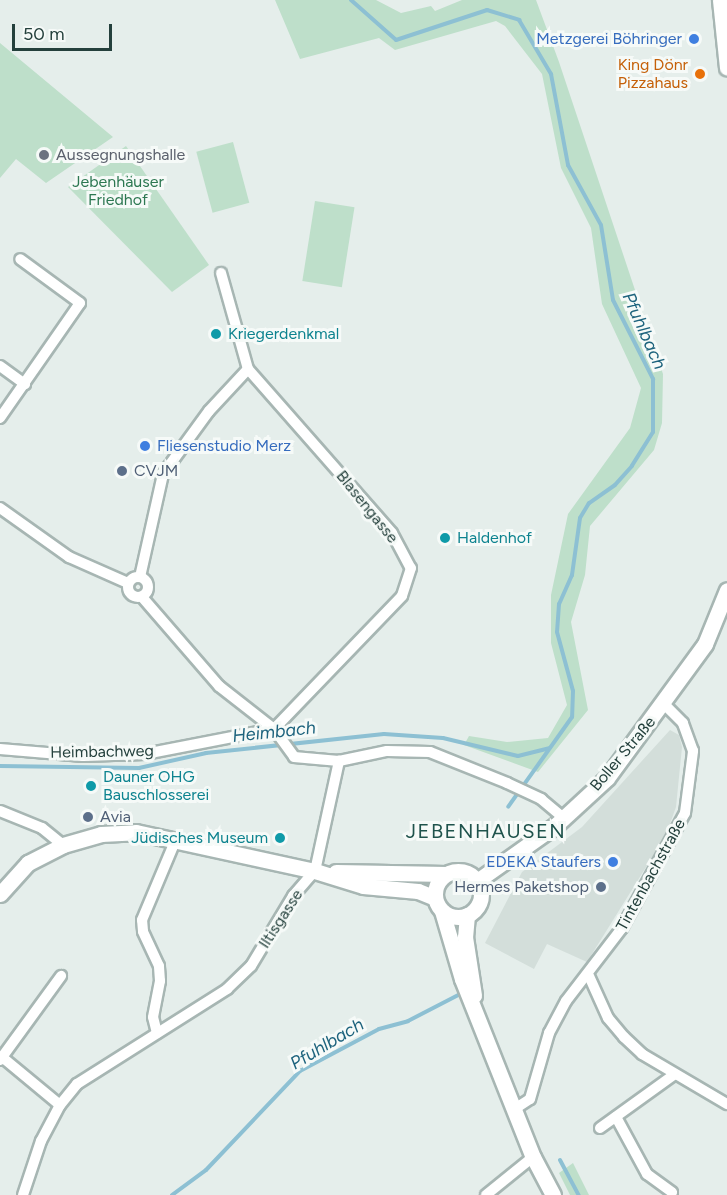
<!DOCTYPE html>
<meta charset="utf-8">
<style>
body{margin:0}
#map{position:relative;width:727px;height:1195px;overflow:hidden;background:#e5eeeb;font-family:Figtree,sans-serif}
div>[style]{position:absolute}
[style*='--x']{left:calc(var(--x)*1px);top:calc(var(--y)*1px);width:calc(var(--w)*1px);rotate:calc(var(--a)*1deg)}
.built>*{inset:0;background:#d3deda}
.green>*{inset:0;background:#bedfca;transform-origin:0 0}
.stream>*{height:4px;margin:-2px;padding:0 2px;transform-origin:2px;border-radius:2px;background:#8dc0d3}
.roads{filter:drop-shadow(2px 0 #a7b6b3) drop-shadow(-2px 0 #a7b6b3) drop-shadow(0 2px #a7b6b3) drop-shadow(0 -2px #a7b6b3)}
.street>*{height:10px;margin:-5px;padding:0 5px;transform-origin:5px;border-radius:5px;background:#fff}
.street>.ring{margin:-5px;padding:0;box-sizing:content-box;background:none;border:10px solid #fff;border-radius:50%}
.secondary>*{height:15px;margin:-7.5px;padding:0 7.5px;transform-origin:7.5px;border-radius:7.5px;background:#fff}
.secondary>.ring{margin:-7.5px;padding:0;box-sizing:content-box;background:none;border:15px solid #fff;border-radius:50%}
.dots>*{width:16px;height:16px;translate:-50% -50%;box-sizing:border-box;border:3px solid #f6faf8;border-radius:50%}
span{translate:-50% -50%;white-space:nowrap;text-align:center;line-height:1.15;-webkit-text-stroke:6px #f6faf8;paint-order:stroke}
.shop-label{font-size:16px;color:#366cbe}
.right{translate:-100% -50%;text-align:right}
.left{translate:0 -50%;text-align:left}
.food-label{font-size:16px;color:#c56008}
.worship-label{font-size:16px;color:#5b616d}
.park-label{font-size:16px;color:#2d7852}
.culture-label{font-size:16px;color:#0d838f}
.service-label{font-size:16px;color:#4e5e75}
.street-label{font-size:16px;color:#24403c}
.water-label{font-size:18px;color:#1d637d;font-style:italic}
.quarter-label{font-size:20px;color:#1f534c;letter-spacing:1.5px}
.scale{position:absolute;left:12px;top:24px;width:100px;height:27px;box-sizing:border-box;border:3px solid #24403c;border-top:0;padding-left:8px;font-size:18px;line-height:21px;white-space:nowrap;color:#24403c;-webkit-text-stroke:4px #f6faf8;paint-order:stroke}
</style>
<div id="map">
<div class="built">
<i style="clip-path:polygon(670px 730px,679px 735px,682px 747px,676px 807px,666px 835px,587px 962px,547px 944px,534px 969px,485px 943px,522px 872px,582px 827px)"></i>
</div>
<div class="green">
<i style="clip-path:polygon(275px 0,376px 0,401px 13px,431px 6px,435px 11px,462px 0,536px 0,559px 62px,663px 374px,662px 423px,654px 450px,590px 526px,585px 575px,571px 622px,588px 710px,538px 772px,464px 745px,469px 736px,507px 742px,548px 738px,567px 705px,551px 643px,551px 595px,568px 514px,630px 428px,641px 388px,602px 304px,591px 228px,561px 168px,542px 74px,505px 26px,496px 21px,395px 50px,379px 38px,300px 59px)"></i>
<i style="clip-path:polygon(0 43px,113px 137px,46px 183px,16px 159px,0 178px)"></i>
<i style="left:233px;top:142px;width:63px;height:38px;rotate:75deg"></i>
<i style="clip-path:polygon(126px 146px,209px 265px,172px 292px,68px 187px)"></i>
<i style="left:315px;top:201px;width:40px;height:81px;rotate:9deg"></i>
<i style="clip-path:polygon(573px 1163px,589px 1195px,570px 1195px,559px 1173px)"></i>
</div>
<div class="stream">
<i style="--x:351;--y:0;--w:60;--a:41.6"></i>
<i style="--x:396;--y:40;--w:96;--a:-18.2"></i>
<i style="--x:487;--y:10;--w:34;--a:17"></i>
<i style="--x:519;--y:20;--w:63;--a:59.3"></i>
<i style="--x:551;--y:74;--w:93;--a:79.4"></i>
<i style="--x:568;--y:165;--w:68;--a:61.2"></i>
<i style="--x:601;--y:225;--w:76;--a:80.9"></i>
<i style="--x:613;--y:300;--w:89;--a:63.1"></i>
<i style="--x:653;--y:379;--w:53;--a:90"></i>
<i style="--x:653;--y:432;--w:40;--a:122"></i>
<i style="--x:632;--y:466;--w:25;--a:132"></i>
<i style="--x:615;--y:485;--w:32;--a:145"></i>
<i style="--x:589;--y:503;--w:17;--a:121"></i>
<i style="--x:580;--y:518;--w:58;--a:98"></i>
<i style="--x:572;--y:575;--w:32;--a:114"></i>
<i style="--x:559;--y:604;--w:28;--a:94"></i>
<i style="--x:557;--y:632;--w:61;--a:74.8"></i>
<i style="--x:573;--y:691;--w:26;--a:92"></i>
<i style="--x:572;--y:717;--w:110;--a:125.4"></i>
<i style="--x:0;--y:766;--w:139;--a:0.8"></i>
<i style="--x:139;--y:768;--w:69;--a:-12.6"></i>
<i style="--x:206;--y:753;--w:179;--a:-6.1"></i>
<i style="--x:384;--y:734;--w:59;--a:3.9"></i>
<i style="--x:443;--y:738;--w:77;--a:13.5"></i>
<i style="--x:518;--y:756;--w:32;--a:-14"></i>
<i style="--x:560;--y:1160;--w:40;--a:62"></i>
<i style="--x:172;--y:1195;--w:42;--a:-36.3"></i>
<i style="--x:206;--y:1170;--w:137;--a:-46.5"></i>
<i style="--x:300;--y:1071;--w:89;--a:-28"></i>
<i style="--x:379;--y:1029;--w:30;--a:-15"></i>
<i style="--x:408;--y:1021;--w:61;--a:-27.4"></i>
</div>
<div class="roads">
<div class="street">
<i style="--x:221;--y:273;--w:100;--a:74.3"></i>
<i style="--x:248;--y:369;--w:218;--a:48.7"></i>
<i style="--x:392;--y:533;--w:40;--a:62"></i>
<i style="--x:411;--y:568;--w:29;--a:108"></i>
<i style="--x:402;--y:596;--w:185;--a:133.9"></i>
<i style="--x:0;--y:366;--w:31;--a:36"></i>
<i style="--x:0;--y:418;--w:140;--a:-55.2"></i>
<i style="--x:80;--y:303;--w:74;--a:-143.7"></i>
<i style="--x:0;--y:508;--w:85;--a:35.4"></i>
<i style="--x:69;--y:557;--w:64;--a:23.8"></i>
<i class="ring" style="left:128px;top:577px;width:10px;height:10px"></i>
<i style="--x:140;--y:577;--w:106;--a:-77.4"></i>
<i style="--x:163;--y:474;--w:78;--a:-53.9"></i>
<i style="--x:209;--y:411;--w:57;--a:-47.1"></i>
<i style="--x:142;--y:597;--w:118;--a:49.1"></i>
<i style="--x:219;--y:686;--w:70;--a:38"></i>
<i style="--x:274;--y:729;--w:34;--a:54"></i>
<i style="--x:294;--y:757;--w:45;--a:5.1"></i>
<i style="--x:339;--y:761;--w:49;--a:-11.8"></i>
<i style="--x:387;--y:751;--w:43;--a:1.3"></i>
<i style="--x:430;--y:752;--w:83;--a:21.9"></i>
<i style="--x:507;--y:783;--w:38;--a:25"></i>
<i style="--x:541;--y:799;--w:30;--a:40"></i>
<i style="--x:0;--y:749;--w:83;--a:4.8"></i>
<i style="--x:83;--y:756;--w:62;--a:-1.8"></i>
<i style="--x:145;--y:754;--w:131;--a:-11"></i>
<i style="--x:0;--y:811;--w:45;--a:22"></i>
<i style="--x:42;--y:828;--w:27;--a:39"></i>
<i style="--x:589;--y:976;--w:46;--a:65.7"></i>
<i style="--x:608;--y:1018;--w:25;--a:50"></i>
<i style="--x:624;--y:1037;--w:25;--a:43"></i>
<i style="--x:642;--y:1054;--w:99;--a:30.5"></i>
<i style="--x:157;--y:1033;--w:16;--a:-104"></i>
<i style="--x:153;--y:1017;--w:37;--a:-79"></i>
<i style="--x:160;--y:981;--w:15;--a:-94"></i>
<i style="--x:159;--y:966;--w:38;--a:-115"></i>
<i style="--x:143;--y:931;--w:11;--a:-95"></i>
<i style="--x:142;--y:920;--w:88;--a:-67.2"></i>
<i style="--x:2;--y:1057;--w:75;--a:39.6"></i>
<i style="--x:0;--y:1060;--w:104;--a:-54"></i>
<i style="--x:513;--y:1110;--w:20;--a:-33"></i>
<i style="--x:530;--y:1099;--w:69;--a:-73.9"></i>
<i style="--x:549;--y:1033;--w:36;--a:-62"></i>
<i style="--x:566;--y:1001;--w:92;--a:-52.5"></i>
<i style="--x:622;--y:928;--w:131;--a:-61.3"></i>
<i style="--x:685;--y:813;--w:63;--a:-82.6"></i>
<i style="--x:693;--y:751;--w:30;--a:-110"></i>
<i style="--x:683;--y:723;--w:27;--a:-135"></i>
<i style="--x:616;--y:1117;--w:65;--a:61.5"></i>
<i style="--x:647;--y:1174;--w:31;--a:36"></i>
<i style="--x:600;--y:1128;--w:92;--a:-35.8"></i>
<i style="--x:23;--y:1195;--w:57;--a:-71.6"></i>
<i style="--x:41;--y:1141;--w:41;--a:-62.2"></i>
<i style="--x:60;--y:1105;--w:27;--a:-51"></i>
<i style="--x:77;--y:1084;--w:178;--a:-32.3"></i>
<i style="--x:227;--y:989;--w:33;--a:-44"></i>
<i style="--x:251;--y:966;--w:82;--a:-59"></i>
<i style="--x:293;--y:896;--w:33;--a:-49"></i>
<i style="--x:315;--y:871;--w:113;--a:-77.7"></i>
<i style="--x:486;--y:1195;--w:60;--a:-39"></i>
</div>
<div class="secondary">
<i style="--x:720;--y:0;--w:68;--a:84.1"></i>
<i class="ring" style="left:435px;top:871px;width:31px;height:31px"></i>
<i style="--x:336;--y:872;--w:110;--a:1"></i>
<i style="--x:477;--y:881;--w:97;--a:-35.3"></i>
<i style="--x:556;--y:825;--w:69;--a:-42.7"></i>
<i style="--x:607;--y:778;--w:166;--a:-53.8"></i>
<i style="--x:705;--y:644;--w:58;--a:-67.8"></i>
<i style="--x:0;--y:894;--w:42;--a:-47.9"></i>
<i style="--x:28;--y:863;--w:39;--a:-27"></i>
<i style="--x:63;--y:845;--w:40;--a:-16"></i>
<i style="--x:101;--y:834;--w:35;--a:-3"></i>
<i style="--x:136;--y:832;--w:183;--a:12.3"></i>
<i style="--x:315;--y:871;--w:50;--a:17.4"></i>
<i style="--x:363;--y:886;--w:55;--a:5.2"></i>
<i style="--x:418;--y:891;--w:18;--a:22"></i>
<i style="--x:442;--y:911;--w:71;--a:73.6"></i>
<i style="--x:462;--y:979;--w:192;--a:68.3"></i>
<i style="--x:533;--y:1157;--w:43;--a:62.2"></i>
<i style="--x:467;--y:915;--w:22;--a:95"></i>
<i style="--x:465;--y:937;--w:59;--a:81.2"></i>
</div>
</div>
<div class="dots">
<i style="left:694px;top:39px;background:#3f7fe0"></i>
<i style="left:700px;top:74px;background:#e8710a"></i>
<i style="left:44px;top:155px;background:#6b7280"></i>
<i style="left:216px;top:334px;background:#0f9aa8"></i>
<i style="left:145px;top:446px;background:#3f7fe0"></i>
<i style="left:122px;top:471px;background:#5c6f8a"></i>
<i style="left:445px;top:538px;background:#0f9aa8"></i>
<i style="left:91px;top:786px;background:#0f9aa8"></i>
<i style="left:88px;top:817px;background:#5c6f8a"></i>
<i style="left:280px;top:838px;background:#0f9aa8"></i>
<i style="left:613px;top:862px;background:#3f7fe0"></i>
<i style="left:601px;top:887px;background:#5c6f8a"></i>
</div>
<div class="shop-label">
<span class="right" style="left:682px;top:39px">Metzgerei Böhringer</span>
<span class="left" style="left:157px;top:446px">Fliesenstudio Merz</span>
<span class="right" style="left:601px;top:862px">EDEKA Staufers</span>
</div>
<div class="food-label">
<span class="right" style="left:688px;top:74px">King Dönr<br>Pizzahaus</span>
</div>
<div class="worship-label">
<span class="left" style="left:56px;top:155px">Aussegnungshalle</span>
</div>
<div class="park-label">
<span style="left:118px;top:191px">Jebenhäuser<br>Friedhof</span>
</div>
<div class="culture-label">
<span class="left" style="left:228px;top:334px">Kriegerdenkmal</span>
<span class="left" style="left:457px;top:538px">Haldenhof</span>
<span class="left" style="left:103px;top:786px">Dauner OHG<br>Bauschlosserei</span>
<span class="right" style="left:268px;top:838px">Jüdisches Museum</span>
</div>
<div class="service-label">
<span class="left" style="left:134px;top:471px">CVJM</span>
<span class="left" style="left:100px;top:817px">Avia</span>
<span class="right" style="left:589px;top:887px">Hermes Paketshop</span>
</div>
<div class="street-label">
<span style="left:367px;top:507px;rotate:51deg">Blasengasse</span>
<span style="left:102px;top:752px;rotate:-1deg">Heimbachweg</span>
<span style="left:623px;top:754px;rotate:-50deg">Boller Straße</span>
<span style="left:651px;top:875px;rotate:-61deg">Tintenbachstraße</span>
<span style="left:281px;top:919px;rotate:-57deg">Iltisgasse</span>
</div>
<div class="water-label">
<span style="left:644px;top:331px;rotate:66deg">Pfuhlbach</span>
<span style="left:274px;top:732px;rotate:-6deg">Heimbach</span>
<span style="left:327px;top:1044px;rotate:-31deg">Pfuhlbach</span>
</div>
<div class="quarter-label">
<span style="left:486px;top:831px">JEBENHAUSEN</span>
</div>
<div class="scale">50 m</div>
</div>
